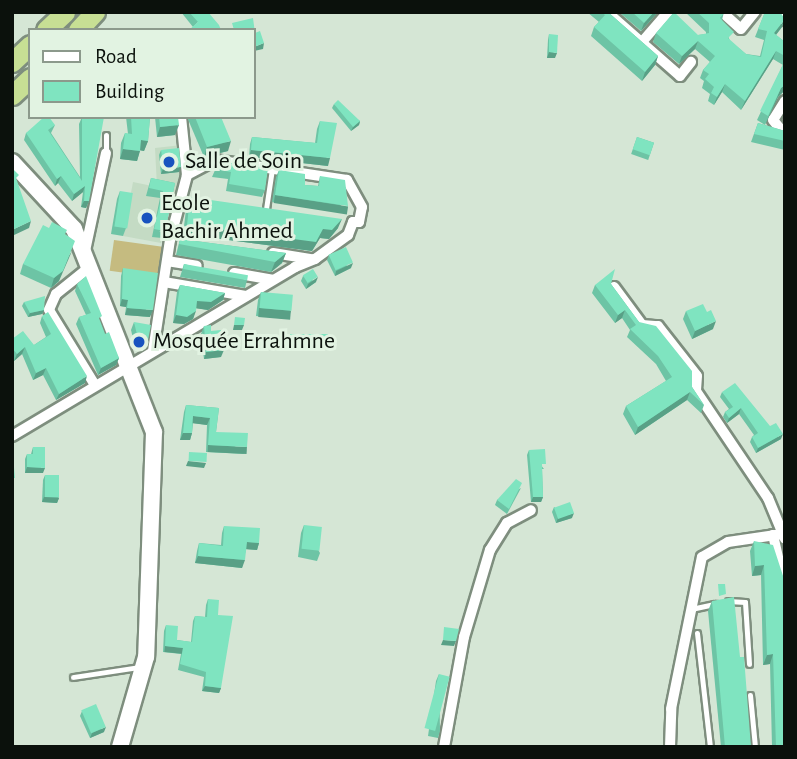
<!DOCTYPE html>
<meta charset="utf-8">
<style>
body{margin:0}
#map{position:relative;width:797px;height:759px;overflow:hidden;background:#d5e6d5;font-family:"Alegreya Sans",sans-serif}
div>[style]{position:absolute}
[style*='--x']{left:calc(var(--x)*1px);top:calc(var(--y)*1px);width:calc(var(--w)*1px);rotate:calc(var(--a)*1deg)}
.built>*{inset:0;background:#c4dbc4}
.green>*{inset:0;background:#c5bb80;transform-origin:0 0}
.roads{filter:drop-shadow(2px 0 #7e8e7e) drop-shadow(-2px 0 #7e8e7e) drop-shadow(0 2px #7e8e7e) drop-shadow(0 -2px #7e8e7e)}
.service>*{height:5px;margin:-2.5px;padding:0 2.5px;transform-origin:2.5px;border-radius:2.5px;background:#fff}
.minor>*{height:10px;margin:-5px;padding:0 5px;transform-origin:5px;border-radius:5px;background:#fff}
.secondary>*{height:16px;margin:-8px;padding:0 8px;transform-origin:8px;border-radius:8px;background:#fff}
.motorway>*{height:19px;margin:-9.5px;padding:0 9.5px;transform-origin:9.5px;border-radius:9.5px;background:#c7df94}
.wall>*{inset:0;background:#6dc4a5;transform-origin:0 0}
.shaded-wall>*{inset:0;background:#59a086;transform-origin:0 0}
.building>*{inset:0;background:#7fe4c0;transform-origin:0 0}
.dots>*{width:19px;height:19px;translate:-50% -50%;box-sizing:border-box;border:4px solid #e2f3e2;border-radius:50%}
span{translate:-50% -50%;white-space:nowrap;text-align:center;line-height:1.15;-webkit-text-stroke:6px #e2f3e2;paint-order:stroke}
.poi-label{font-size:24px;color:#0b110c}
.left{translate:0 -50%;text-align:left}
.frame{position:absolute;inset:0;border:14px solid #0b110c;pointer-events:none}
.legend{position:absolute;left:28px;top:28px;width:228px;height:91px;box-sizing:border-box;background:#e2f3e2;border:2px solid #8c998c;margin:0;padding:9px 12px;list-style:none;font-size:21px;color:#0b110c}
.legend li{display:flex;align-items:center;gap:14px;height:35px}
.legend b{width:35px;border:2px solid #8c998c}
</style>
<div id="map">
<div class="built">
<i style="clip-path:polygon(182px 145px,184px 176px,177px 196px,171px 195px,161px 243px,123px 236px,133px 182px,157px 187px,155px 148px)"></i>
</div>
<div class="green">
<i style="left:114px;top:240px;width:49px;height:31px;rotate:8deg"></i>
</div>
<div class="roads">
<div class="service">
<i style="--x:106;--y:153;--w:18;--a:-90"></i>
<i style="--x:266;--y:209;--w:40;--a:-81.5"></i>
<i style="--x:728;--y:601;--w:17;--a:3"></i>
<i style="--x:745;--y:602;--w:62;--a:86.3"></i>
<i style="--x:691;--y:609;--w:25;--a:-12"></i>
<i style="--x:697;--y:633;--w:115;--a:83.5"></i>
<i style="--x:73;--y:677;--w:67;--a:-8.6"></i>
<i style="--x:750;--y:695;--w:52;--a:84.5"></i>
</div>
<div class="minor">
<i style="--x:607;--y:12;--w:97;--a:41.2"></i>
<i style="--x:680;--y:76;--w:18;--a:-52"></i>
<i style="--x:722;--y:12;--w:25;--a:42"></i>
<i style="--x:741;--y:29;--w:22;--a:-51"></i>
<i style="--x:642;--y:42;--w:40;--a:-49"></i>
<i style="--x:785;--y:101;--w:22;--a:122"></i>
<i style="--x:773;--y:120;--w:19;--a:51"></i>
<i style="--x:85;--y:251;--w:100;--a:-77.9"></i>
<i style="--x:273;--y:253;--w:39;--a:9"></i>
<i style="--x:167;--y:261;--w:30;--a:9"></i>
<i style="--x:91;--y:266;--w:45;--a:141.3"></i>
<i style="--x:56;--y:294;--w:17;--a:114"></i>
<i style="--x:49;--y:310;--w:88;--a:58.5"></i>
<i style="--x:234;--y:273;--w:39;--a:10"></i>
<i style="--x:164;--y:282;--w:83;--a:9.7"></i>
<i style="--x:614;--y:287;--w:47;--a:53.6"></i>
<i style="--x:642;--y:325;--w:16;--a:4"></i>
<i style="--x:658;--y:326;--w:63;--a:52"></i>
<i style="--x:697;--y:376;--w:15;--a:94"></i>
<i style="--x:696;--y:391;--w:129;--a:56.1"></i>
<i style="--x:768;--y:498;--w:44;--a:67.5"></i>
<i style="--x:153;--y:351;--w:112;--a:-81.3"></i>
<i style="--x:170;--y:240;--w:67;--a:-75.3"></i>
<i style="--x:187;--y:175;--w:58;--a:-95.9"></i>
<i style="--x:12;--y:436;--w:330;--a:-30.8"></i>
<i style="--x:295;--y:267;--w:22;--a:-22"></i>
<i style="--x:315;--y:259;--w:41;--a:-36"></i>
<i style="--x:348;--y:235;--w:14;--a:-69"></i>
<i style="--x:353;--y:222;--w:6;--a:0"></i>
<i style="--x:359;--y:222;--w:15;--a:-79"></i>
<i style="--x:362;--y:207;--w:31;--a:-119"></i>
<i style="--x:347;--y:180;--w:134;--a:-171.4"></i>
<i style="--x:215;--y:160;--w:32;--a:152"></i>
<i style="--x:773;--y:535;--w:54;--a:77.2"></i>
<i style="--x:444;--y:747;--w:112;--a:-79.7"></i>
<i style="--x:464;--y:637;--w:91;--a:-73.4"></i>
<i style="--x:490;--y:550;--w:32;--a:-58"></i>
<i style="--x:507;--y:523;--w:27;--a:-28"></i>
<i style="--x:670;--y:747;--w:38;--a:-88"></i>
<i style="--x:671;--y:709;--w:155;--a:-78.5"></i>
<i style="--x:702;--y:557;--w:30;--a:-30"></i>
<i style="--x:728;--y:542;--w:55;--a:-8.4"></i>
</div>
<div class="secondary">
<i style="--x:779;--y:12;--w:8;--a:40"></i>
<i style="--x:12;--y:162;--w:91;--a:47.2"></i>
<i style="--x:74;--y:229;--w:218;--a:68.5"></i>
<i style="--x:154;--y:432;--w:225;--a:92"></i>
<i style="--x:146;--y:657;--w:94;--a:106.1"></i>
</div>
<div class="motorway">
<i style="--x:46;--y:30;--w:26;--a:-43"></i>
<i style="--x:78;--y:30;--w:25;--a:-47"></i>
<i style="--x:12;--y:62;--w:25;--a:-43"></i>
<i style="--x:12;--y:95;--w:25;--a:-43"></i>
</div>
</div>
<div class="wall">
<i style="clip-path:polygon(181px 12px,208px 12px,193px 27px)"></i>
<i style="clip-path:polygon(587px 12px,608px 12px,658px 56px,655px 65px,642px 81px,591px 36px,594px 27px,599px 22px)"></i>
<i style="clip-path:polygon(619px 12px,658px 12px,641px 31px)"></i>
<i style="clip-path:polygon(685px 12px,724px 12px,722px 20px,730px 41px,746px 54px,760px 56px,764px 40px,755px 37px,765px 12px,782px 27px,776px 35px,785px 42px,785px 90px,778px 97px,765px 125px,757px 120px,783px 65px,773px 59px,741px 110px,722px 92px,714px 105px,708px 101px,710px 94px,702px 88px,704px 81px,700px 78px,703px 70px,710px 62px,695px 49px,679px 64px,653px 42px,656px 33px,698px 35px,706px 34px,706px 32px)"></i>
<i style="clip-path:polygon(549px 34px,555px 58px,547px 58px,548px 40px)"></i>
<i style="clip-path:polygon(334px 104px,360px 121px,359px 125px,351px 131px,332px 108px)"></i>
<i style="clip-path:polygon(82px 117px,89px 201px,86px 208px,81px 207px,83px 192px,72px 201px,58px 183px,55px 186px,24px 140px,26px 133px,55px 125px,51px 133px,80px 177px,79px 124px)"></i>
<i style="clip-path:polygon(126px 117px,150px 117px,148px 141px,144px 151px,140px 150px,137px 161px,120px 159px,121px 143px,125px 133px,128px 134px)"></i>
<i style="clip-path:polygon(155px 117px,178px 117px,175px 135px,157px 137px)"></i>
<i style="clip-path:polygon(187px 117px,221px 117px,228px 151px,204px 157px)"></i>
<i style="clip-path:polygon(320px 121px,328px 166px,249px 157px,250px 144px,252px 137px,315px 143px,317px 129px)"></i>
<i style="clip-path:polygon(758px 123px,785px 131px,785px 150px,751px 142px)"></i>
<i style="left:637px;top:137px;width:18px;height:18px;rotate:19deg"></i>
<i style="clip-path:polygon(161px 150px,179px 172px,161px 174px,159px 155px)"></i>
<i style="clip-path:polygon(219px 161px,265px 190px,262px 197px,226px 191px,228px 179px,212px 177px)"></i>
<i style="clip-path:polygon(279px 170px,305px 185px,318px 186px,320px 176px,346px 213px,272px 202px,276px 177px)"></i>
<i style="clip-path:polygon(151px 178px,175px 183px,165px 231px,162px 238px,152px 237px,160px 198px,146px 196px)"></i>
<i style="clip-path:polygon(120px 191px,126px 228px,123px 236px,111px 234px,117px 199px)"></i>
<i style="clip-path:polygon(190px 197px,338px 228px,329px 239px,320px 238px,312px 251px,183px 234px,186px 210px)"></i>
<i style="clip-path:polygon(66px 235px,59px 281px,51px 288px,20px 274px,23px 264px)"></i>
<i style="clip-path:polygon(180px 239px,286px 253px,282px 263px,271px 272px,176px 255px)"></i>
<i style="clip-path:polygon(329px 255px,351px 268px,335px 276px,327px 260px)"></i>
<i style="clip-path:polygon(184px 264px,247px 280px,245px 288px,180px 277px)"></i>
<i style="clip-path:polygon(123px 268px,150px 317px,125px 315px,126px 307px,120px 306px,121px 276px)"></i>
<i style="clip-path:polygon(303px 276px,316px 282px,306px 289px,301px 281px)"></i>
<i style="clip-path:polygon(77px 284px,100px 322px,105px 334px,119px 358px,116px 365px,98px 375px,76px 324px,79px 317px,86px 315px,75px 291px)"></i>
<i style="clip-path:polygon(611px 284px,639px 322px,692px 387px,704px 405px,701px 413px,687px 400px,635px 435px,623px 414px,626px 406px,666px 381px,656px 364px,627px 337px,630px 330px,622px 318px,615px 323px,592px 293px,595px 285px)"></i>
<i style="clip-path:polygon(180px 285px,225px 293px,223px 300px,208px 310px,196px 308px,193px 319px,184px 324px,173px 323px,177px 292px)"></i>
<i style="clip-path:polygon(261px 292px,291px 311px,288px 319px,256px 316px,258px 300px)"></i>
<i style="clip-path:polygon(24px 302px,44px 310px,42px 314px,28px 317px,22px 306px)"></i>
<i style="clip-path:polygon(686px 311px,713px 329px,692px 339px,683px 319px)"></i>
<i style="clip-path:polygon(42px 316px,85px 383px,56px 400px,43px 375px,33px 380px,22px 354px,14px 361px,12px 358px,12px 339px,34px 345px,46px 337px,40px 323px)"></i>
<i style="clip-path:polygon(134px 322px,145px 347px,135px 347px,131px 330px)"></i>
<i style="clip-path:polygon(204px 326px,211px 331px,221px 357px,204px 359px,201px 334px)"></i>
<i style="clip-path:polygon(722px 392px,781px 439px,756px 453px,750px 442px,752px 437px,754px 435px,739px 414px,727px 423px,723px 417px,725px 412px,729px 409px,720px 397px)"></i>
<i style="clip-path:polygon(186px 405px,219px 408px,216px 432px,245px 454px,206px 452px,207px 425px,193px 423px,192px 433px,190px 440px,180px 440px,184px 412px)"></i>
<i style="clip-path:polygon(33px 447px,43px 473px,25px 473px,25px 459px,27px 454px,31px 454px)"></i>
<i style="clip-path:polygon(529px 450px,544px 469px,542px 469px,543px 497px,541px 502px,531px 502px,527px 455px)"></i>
<i style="clip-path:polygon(45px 475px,59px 498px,57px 503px,42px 502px,43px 480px)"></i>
<i style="clip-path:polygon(521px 488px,507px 514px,495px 505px,497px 500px)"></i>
<i style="clip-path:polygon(554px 507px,572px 518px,556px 523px,552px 512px)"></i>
<i style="clip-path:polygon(304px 525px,320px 553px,317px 561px,298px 557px,301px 533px)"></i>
<i style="clip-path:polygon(224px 526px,259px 543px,257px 550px,246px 549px,242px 568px,195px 563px,197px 551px,199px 543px,221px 545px,222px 533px)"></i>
<i style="clip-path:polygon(754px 541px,785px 582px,785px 747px,772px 747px,770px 664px,763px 665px,761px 575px,752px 576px,750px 551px)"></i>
<i style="clip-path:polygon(208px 599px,218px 615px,221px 688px,219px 693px,202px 691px,204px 677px,178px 670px,181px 654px,163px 652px,164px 631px,166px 625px,177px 640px,191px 642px,193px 621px,195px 616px,205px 617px,206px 605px)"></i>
<i style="clip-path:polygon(712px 601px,751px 747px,721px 747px,708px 611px)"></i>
<i style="clip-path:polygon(439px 674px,440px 731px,438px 738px,428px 736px,436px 681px)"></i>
<i style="clip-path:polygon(82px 711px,104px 732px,90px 738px,80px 716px)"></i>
</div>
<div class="shaded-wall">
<i style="clip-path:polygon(654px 12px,658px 12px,641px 31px,644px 23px)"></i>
<i style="clip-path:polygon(785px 19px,782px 27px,771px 41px,774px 33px)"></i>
<i style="clip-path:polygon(698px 41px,695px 49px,679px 64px,682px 56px)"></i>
<i style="clip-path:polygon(264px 43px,263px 49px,254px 51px,254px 47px)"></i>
<i style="clip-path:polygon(776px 51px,773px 59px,741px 110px,745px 101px)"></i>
<i style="clip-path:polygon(549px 52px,557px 53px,555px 58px,547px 58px)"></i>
<i style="clip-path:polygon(658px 56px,655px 65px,642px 81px,645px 72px)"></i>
<i style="clip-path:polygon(725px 84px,722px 92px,714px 105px,717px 97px)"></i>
<i style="clip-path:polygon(785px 85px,785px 90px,778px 97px,765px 125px,781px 88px)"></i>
<i style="clip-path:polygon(360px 121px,359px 125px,351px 131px,353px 127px)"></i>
<i style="clip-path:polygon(179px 125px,175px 135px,157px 137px,160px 127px)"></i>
<i style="clip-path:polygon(141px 140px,148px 141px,144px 151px,138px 150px)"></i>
<i style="clip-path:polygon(231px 141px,228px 151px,204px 157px,207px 147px)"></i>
<i style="clip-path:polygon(123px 149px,140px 151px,137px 161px,120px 159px)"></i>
<i style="clip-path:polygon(251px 150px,330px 158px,328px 166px,249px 157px)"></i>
<i style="clip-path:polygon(181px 167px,179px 172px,161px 174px,163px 169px)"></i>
<i style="clip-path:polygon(61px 176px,58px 183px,55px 186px,57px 179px)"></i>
<i style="clip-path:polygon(85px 186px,83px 192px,72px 201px,74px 194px)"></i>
<i style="left:275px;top:195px;width:74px;height:8px;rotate:9deg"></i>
<i style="clip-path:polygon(84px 201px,89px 201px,86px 208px,81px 207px)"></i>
<i style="clip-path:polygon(342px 219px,338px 228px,329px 239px,320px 238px,312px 251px,183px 234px,187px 225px,323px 229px)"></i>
<i style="clip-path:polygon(31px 221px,29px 228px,12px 236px,12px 230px)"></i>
<i style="clip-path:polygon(72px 251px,59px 281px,51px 288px,54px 278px)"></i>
<i style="clip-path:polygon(286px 253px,282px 263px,271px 272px,275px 262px)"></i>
<i style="clip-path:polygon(353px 263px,351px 268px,335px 276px,336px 271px)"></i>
<i style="clip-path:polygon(318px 277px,316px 282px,306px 289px,308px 284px)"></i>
<i style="clip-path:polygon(225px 293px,223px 300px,208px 310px,194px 308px,197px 301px)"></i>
<i style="clip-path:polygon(122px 299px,128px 300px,126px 307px,120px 306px)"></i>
<i style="clip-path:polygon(127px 308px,153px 310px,150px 317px,125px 315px)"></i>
<i style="left:259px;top:308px;width:32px;height:9px;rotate:5deg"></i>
<i style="clip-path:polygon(44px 310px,42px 314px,28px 317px,30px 313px)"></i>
<i style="clip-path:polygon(625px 310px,622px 318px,615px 323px,618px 315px)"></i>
<i style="clip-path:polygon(196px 311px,193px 319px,184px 324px,173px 323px,176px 315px)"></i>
<i style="clip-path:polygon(716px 321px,713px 329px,692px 339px,695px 331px)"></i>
<i style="clip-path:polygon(234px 325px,244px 325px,242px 330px,233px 330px)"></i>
<i style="clip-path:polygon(138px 339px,148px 340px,145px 347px,135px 347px)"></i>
<i style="left:290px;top:343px;width:38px;height:5px"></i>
<i style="clip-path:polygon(25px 347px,22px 354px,14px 361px,17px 354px)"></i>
<i style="clip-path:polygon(224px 350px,221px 357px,204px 359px,206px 352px)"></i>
<i style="clip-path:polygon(119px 358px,116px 365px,98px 375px,101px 368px)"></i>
<i style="clip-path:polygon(46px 368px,43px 375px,33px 380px,36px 373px)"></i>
<i style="clip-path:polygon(87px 376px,85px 383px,56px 400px,59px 394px)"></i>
<i style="clip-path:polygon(690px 392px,687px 400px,635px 435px,638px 427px)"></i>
<i style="clip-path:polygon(741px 408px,739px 414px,727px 423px,729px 418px)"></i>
<i style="clip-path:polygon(193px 416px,210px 418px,207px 425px,191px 423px)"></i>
<i style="clip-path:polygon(183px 433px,192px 433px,190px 440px,180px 440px)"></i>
<i style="clip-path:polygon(783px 434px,781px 439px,756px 453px,758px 448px)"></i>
<i style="left:208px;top:445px;width:39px;height:7px;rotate:3deg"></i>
<i style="clip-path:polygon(188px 461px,206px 463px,204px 468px,186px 466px)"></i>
<i style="clip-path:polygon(27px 467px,45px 468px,43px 473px,25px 473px)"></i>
<i style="clip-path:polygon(44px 497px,59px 498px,57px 503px,42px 502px)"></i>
<i style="clip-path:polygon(533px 497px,543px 497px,541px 502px,531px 502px)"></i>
<i style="clip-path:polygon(574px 513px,572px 518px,556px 523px,558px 518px)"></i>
<i style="clip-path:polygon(247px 542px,259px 543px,257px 550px,244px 549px)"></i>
<i style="clip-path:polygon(198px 556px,245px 560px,242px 568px,195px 563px)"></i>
<i style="clip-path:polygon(764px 565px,761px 575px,752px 576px,755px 566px)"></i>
<i style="clip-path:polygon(443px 640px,456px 641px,454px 646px,441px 645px)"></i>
<i style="left:165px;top:646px;width:18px;height:6px;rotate:6deg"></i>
<i style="clip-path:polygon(773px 654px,770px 664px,763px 665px,767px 655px)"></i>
<i style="clip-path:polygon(205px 686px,221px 688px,219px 693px,202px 691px)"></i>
<i style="clip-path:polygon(106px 727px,104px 732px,90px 738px,92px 733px)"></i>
</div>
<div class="building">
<i style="clip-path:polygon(189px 12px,208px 12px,219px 25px,221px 30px,189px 30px,198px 22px)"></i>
<i style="clip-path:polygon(601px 12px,608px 12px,658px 56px,645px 72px,594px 27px,605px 15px)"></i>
<i style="clip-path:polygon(632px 12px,654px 12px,644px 23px)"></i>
<i style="clip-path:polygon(674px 12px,698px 35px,709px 33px,709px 23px,697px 12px,724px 12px,724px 13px,720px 18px,734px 32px,728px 38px,746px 54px,761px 57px,767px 31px,758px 29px,765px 12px,780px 12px,785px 19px,774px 33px,785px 42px,785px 56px,776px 51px,745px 101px,725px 84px,717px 97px,711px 93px,714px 87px,705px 79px,709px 74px,703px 70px,715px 56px,698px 41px,682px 56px,656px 33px)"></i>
<i style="clip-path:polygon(253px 18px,255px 33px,260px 31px,264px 43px,254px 47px,254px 30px,234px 30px,232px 23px)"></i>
<i style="clip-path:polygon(549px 34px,558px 35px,557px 53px,549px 52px)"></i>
<i style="clip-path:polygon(785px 60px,785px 85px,781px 88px,768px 116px,760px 111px)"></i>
<i style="clip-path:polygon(338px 100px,360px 121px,353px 127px,334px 104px)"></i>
<i style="clip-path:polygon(44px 117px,49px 117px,55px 125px,48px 130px,82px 181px,82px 117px,104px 117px,89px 201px,84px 201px,85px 186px,74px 194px,61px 176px,57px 179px,26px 133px)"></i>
<i style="clip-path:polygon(131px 117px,150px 117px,148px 141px,141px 140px,140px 151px,123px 149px,125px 133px,132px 134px)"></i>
<i style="clip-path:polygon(159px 117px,178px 117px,179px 125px,160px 127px)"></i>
<i style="clip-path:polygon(195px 117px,221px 117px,231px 141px,207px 147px)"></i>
<i style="clip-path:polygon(320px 121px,337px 123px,330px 158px,251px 150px,252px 137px,317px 143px)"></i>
<i style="clip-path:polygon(758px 123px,785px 131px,785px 141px,754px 134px)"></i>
<i style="left:637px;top:137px;width:18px;height:13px;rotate:19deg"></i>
<i style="left:179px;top:148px;width:19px;height:18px;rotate:84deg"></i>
<i style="clip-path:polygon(219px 161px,268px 168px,265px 190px,229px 184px,231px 172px,214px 169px)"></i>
<i style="clip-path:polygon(12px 168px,19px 175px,16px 178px,31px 221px,12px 230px)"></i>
<i style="clip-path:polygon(279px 170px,305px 174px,305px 185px,319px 186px,320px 176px,345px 180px,348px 206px,275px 195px)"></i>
<i style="clip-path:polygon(151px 178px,175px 183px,165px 231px,154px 229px,163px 191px,149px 188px)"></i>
<i style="left:120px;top:191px;width:13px;height:36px;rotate:9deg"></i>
<i style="clip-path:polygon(190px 197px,342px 219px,332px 230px,323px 229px,316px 242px,187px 225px)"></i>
<i style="clip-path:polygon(52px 222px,67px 230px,65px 234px,75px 241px,63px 271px,54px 278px,23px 264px,43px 225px,49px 228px)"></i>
<i style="clip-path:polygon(180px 239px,286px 253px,275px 262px,179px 244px)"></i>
<i style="left:346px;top:247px;width:17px;height:19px;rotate:66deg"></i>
<i style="left:184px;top:264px;width:65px;height:5px;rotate:10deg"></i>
<i style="clip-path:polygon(123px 268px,158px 273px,153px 310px,127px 308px,128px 300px,122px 299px)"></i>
<i style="left:313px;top:269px;width:9px;height:12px;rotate:58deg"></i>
<i style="clip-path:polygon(615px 269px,611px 284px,639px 322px,656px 326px,692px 371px,692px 387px,704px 405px,690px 392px,638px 427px,626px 406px,672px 377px,658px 356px,630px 329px,636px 325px,625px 310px,618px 315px,595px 285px)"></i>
<i style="clip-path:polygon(86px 276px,102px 316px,99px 318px,105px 334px,109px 332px,119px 358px,101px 368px,79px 317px,91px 313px,77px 284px)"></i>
<i style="clip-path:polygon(180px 285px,225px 293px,211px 302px,197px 301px,196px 311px,187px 317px,176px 315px)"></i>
<i style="left:261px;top:292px;width:32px;height:16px;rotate:5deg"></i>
<i style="clip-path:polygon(45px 296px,44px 310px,30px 313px,24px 302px)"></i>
<i style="clip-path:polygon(703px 304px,707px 312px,711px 310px,716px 321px,695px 331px,686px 311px)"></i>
<i style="clip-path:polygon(48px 312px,87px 376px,59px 394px,46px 368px,36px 373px,25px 347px,17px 354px,12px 348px,12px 339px,23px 331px,34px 345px,51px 334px,42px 316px)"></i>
<i style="clip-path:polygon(235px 317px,245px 318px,244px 325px,234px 325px)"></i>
<i style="clip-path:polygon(134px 322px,151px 325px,148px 340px,138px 339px)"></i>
<i style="clip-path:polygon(211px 325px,211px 331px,221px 330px,224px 350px,206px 352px,204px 326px)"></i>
<i style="left:290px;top:334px;width:38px;height:9px"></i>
<i style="clip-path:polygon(735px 383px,770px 426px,776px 423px,783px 434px,758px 448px,752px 437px,758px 433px,741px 408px,729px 418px,725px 412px,733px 407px,722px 392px)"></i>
<i style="clip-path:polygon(186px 405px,219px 408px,216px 432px,248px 433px,247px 447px,208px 445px,210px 418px,193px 416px,192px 433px,183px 433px)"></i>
<i style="clip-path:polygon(12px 447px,15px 478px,12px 478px)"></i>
<i style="clip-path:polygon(33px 447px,45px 447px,45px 468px,27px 467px,27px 454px,33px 454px)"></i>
<i style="clip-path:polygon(545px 449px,546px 464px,542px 464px,543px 497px,533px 497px,529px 450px)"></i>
<i style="left:189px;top:452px;width:18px;height:9px;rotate:3deg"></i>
<i style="left:45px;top:475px;width:14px;height:22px"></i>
<i style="clip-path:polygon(516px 479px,522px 483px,509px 509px,497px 500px)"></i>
<i style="left:570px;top:502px;width:12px;height:17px;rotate:70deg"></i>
<i style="left:304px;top:525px;width:18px;height:24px;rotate:6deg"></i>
<i style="clip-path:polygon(224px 526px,260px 528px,259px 543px,247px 542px,245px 560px,198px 556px,199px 543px,223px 546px)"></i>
<i style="clip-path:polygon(754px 541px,773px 545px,785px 582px,785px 747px,776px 747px,773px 654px,767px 655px,764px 565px,755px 566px)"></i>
<i style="clip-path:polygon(718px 584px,725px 584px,726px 594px,719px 596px)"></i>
<i style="clip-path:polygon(734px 597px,740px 657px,744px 657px,751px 747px,725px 747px,712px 601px)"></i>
<i style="clip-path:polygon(208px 599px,219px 600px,218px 615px,233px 616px,221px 688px,205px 686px,206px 672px,180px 664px,183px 648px,165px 646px,166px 625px,178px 626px,177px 640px,192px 642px,195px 616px,207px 617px)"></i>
<i style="clip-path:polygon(444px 627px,459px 629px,456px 641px,443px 640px)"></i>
<i style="left:439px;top:674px;width:11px;height:56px;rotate:15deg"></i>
<i style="left:96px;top:704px;width:25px;height:16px;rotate:67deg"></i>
</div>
<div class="dots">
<i style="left:169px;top:162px;background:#1853bf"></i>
<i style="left:147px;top:218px;background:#1853bf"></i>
<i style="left:139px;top:342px;background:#1853bf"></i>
</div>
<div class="poi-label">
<span class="left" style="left:185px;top:162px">Salle de Soin</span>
<span class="left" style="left:161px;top:218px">Ecole<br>Bachir Ahmed</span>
<span class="left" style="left:153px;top:342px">Mosquée Errahmne</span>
</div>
<div class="frame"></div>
<ul class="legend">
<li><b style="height:9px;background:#fff"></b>Road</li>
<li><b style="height:19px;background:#7fe4c0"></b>Building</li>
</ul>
</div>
